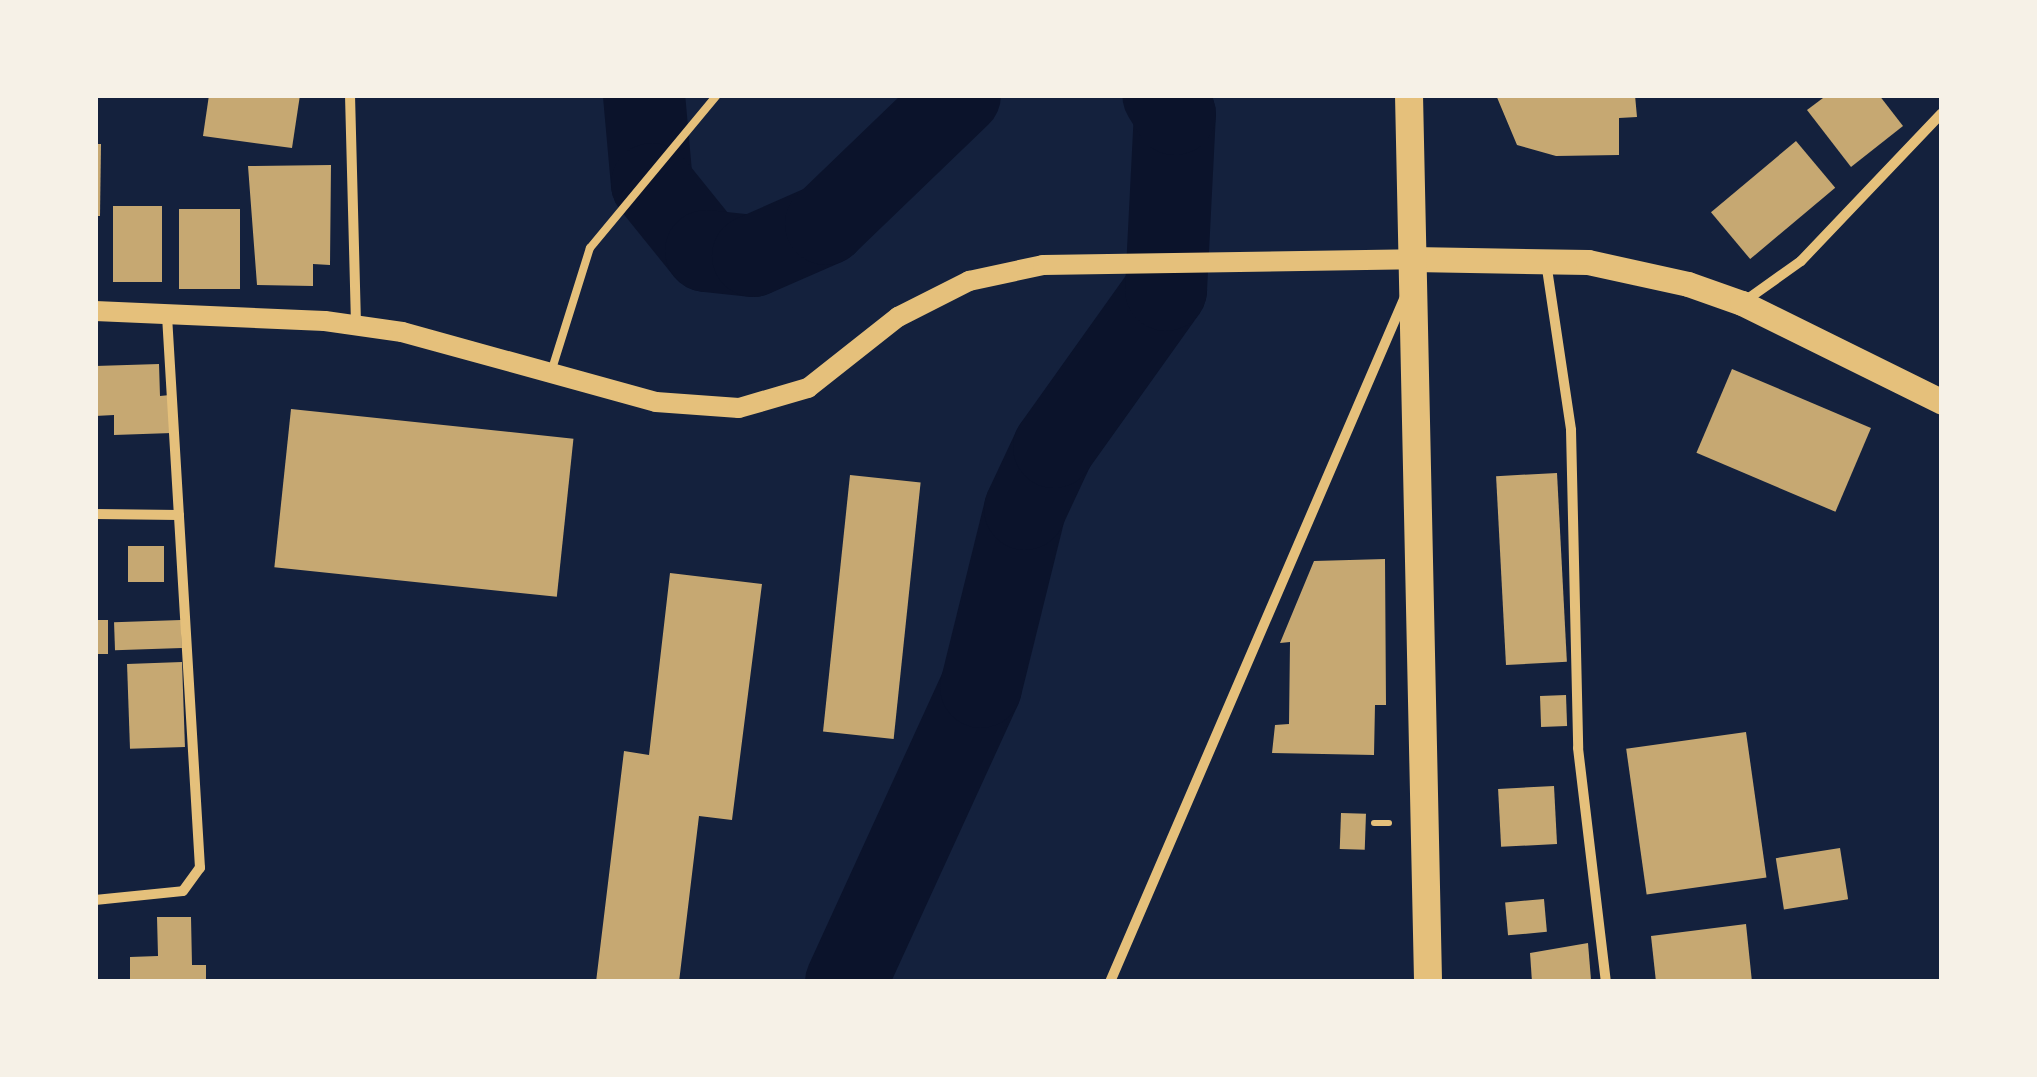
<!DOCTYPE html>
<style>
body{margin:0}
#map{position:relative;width:2037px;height:1077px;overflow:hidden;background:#14213d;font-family:"Noto Sans",sans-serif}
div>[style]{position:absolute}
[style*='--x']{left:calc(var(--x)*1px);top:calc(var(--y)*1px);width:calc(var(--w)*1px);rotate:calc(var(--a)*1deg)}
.river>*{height:82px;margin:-41px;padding:0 41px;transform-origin:41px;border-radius:41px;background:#0b132b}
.building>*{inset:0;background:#c6a872;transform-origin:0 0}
.path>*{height:6px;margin:-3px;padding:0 3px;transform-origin:3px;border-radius:3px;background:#e5c07b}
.service>*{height:8px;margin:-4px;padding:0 4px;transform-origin:4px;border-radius:4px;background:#e5c07b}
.minor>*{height:10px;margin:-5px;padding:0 5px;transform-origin:5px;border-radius:5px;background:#e5c07b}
.secondary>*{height:20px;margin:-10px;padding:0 10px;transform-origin:10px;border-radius:10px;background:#e5c07b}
.primary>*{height:25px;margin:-12.5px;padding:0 12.5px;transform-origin:12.5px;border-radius:12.5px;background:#e5c07b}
.trunk>*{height:28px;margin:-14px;padding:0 14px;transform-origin:14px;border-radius:14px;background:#e5c07b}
span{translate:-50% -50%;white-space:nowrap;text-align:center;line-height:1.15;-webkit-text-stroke:9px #f6f1e7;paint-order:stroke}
.frame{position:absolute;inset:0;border:98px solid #f6f1e7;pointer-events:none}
</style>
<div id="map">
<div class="river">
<i style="--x:644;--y:95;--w:89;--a:84.9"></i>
<i style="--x:652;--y:184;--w:86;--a:51.1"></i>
<i style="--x:706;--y:251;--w:47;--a:6.1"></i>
<i style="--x:753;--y:256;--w:80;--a:-23.7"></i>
<i style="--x:826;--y:224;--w:186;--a:-43.9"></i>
<i style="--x:846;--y:982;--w:324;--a:-65.4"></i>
<i style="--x:981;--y:687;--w:183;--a:-76.1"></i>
<i style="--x:1025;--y:509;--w:68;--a:-64.9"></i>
<i style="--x:1054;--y:447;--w:193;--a:-54.5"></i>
<i style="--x:1166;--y:290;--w:176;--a:-87.1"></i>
<i style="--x:1175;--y:114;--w:22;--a:-122"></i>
</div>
<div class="building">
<i style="clip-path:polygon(209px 95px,300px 95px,292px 148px,203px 136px)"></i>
<i style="clip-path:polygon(1496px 95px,1635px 95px,1637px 117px,1619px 118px,1619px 155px,1556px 156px,1517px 145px)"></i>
<i style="clip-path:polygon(1827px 95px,1879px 95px,1903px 126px,1851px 167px,1807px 110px)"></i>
<i style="left:1796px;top:141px;width:61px;height:111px;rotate:50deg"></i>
<i style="clip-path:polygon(95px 144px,101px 144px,100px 216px,95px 216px)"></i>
<i style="clip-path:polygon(331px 165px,330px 265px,313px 264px,313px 286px,257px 285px,248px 166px)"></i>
<i style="left:113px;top:206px;width:49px;height:76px"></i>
<i style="left:179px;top:209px;width:61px;height:80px"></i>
<i style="clip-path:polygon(159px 364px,160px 396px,170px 395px,172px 433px,114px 435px,114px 415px,95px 416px,95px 366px)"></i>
<i style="left:1732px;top:369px;width:151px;height:91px;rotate:23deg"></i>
<i style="left:291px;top:409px;width:284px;height:159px;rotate:6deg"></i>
<i style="left:1557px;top:473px;width:189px;height:61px;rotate:87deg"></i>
<i style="left:850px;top:475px;width:71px;height:258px;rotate:6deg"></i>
<i style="left:164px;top:546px;width:36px;height:36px;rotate:90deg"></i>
<i style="clip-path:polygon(1385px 559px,1386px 705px,1375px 705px,1374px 755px,1272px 753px,1275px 725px,1289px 724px,1290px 642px,1280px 643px,1314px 561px)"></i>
<i style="clip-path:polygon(670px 573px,762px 584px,732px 820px,699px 816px,679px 982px,596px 982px,624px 751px,649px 755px)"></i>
<i style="left:95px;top:620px;width:13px;height:34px"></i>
<i style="left:181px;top:620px;width:28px;height:67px;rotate:88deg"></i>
<i style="left:182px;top:662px;width:85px;height:55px;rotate:88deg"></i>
<i style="left:1566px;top:695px;width:31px;height:26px;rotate:88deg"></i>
<i style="left:1746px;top:732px;width:147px;height:121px;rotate:82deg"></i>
<i style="left:1554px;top:786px;width:58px;height:56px;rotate:87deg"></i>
<i style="left:1341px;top:813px;width:25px;height:36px;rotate:2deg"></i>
<i style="left:1840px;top:848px;width:52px;height:65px;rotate:81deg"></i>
<i style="left:1544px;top:899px;width:33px;height:39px;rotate:85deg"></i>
<i style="clip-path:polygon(157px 917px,191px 917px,192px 965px,206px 965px,206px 982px,130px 982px,130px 957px,158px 956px)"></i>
<i style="clip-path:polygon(1746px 924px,1752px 982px,1656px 982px,1651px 936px)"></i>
<i style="clip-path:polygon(1588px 943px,1591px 980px,1532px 982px,1530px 953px)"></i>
</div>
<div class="path">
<i style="--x:1374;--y:823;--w:15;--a:0"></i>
</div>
<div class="service">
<i style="--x:552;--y:369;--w:127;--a:-72.6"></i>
<i style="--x:590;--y:248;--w:199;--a:-50.3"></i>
</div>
<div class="minor">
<i style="--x:350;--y:95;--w:230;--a:88.5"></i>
<i style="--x:1546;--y:262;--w:170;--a:81.5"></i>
<i style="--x:1571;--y:430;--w:318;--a:88.7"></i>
<i style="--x:1578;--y:748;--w:236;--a:83.2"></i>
<i style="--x:1742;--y:303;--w:72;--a:-35.4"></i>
<i style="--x:1801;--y:261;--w:204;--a:-46.4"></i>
<i style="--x:95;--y:514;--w:84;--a:0.7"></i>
<i style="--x:95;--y:900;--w:88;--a:-5.8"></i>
<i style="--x:183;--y:891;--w:29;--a:-54"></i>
<i style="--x:200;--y:868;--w:554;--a:-93.42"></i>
<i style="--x:1110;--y:982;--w:744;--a:-66.71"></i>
</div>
<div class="secondary">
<i style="--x:95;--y:311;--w:230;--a:2.5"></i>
<i style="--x:325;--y:321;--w:78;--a:8.1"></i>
<i style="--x:402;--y:332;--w:263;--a:15.4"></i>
<i style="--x:656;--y:402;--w:83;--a:4.1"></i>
<i style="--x:739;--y:408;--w:72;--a:-16.2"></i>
<i style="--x:808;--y:388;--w:115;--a:-38.3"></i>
<i style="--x:898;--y:317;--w:80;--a:-26.9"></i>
<i style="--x:969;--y:281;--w:76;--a:-12.2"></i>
<i style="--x:1043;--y:265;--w:370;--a:-0.9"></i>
</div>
<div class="primary">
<i style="--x:1413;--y:259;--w:175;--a:1"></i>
<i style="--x:1588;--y:262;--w:102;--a:12.4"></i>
<i style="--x:1688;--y:284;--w:57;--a:19.4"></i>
<i style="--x:1742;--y:303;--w:223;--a:26.3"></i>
</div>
<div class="trunk">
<i style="--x:1409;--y:95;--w:887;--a:88.77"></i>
</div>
<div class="frame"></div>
</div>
